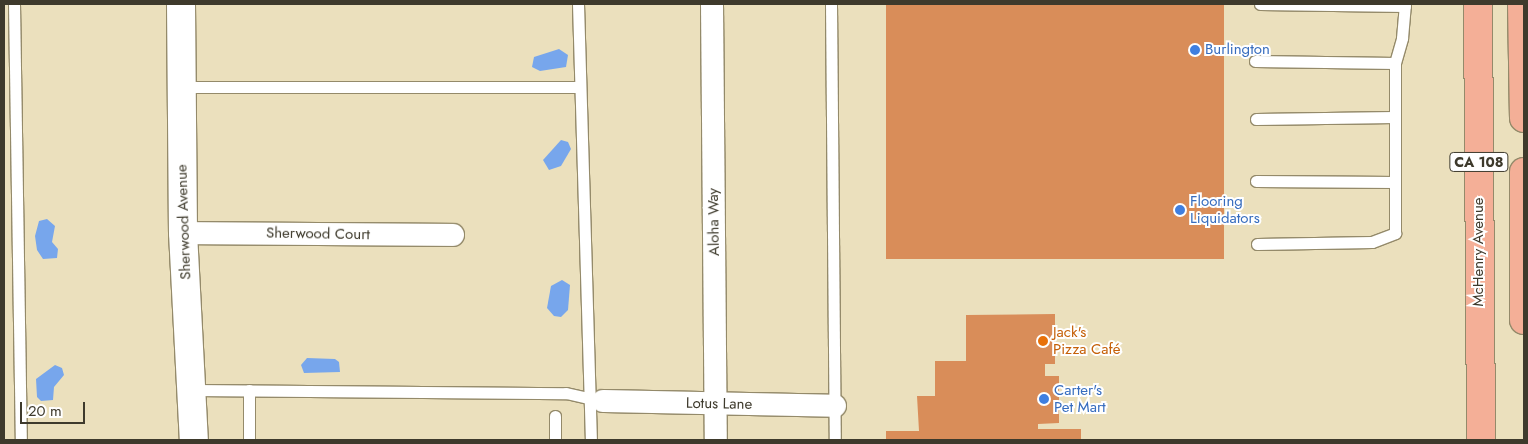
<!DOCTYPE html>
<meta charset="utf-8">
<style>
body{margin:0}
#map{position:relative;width:1528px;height:444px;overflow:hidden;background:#ebe0bd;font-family:Jost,sans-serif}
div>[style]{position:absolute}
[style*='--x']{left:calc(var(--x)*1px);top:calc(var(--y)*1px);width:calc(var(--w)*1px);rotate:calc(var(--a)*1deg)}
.water>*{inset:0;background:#77a6ec}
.building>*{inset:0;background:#d98d59;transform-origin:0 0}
.roads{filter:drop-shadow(1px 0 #948a6a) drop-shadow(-1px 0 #948a6a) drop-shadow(0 1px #948a6a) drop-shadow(0 -1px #948a6a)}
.lane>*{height:11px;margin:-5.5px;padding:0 5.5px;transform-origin:5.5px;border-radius:5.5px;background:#fff}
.street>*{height:22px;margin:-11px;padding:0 11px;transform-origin:11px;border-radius:11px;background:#fff}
.secondary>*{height:28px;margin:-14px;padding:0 14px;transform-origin:14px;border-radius:14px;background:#fff}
.primary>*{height:28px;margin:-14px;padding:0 14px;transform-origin:14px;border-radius:14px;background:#f4af97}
.dots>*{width:14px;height:14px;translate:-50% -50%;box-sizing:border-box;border:2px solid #fff;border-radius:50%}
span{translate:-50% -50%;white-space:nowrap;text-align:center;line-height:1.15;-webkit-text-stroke:4px #fff;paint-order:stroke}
.shield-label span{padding:1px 4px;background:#fff;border:1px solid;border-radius:4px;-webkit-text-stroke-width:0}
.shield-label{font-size:14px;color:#3e3a2c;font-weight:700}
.shop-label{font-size:15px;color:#366cbe}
.left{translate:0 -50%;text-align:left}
.street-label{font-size:15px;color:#3e3a2c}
.food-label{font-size:15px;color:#c56008}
.frame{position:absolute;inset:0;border:5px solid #3e3a2c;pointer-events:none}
.scale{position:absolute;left:20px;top:402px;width:65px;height:22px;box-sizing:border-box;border:2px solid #3e3a2c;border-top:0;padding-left:6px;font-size:15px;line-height:18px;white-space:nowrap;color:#3e3a2c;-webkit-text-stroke:4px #fff;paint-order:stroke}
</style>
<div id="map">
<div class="water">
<i style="clip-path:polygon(559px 49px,568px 55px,566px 67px,540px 71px,532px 67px,534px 57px)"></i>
<i style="clip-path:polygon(561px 140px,568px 142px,571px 149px,561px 166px,549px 170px,543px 160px)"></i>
<i style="clip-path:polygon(47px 219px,55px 226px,52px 242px,58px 249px,57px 258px,43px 259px,37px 250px,35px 236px,39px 221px)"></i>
<i style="clip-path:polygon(562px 280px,570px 285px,568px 310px,561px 317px,554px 316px,547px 308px,551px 286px)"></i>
<i style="clip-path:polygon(307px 358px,335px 359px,339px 362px,340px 372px,304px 373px,301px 365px)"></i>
<i style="clip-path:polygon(55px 365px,62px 368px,64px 375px,54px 387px,53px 400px,41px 401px,37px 397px,36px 379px)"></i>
</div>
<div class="building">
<i style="left:886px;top:4px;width:338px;height:255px"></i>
<i style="clip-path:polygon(1055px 314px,1055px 364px,1045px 364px,1045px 376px,1059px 376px,1059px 423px,1038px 424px,1038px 429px,1081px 429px,1081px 440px,886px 440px,886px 431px,919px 431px,917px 396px,935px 396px,935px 361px,966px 361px,966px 315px)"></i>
</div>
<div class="roads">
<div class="lane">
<i style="--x:14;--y:4;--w:436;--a:89.1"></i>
<i style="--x:578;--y:4;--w:436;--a:88.3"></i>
<i style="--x:831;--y:4;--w:436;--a:89.5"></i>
<i style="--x:1260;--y:4;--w:145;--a:0.8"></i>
<i style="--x:1255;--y:61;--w:140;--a:0.8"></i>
<i style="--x:181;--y:87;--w:399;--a:0"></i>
<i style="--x:1256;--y:119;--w:138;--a:-0.8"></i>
<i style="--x:1256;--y:181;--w:138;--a:0.4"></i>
<i style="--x:1257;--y:244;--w:115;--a:-1"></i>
<i style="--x:1372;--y:242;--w:25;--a:-21"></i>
<i style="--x:1395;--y:233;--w:170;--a:-90"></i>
<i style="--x:1395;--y:63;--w:26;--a:-74"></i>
<i style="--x:1402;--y:38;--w:34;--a:-85"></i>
<i style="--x:194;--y:390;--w:372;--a:0.5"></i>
<i style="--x:566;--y:393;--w:31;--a:13"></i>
<i style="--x:555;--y:416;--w:24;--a:90"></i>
<i style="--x:249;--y:440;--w:50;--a:-90"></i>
</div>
<div class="street">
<i style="--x:712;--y:4;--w:436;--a:89.5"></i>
<i style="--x:183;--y:233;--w:270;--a:0.4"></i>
<i style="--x:603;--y:401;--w:232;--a:1.2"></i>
</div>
<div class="secondary">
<i style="--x:181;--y:4;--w:229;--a:89.5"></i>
<i style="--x:183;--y:233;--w:207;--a:87"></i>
</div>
<div class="primary">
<i style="--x:1478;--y:4;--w:436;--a:89.6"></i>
<i style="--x:1522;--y:4;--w:114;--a:89"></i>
<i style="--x:1524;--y:172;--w:148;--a:90"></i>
</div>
</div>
<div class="dots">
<i style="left:1195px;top:50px;background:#3f7fe0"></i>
<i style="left:1180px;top:210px;background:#3f7fe0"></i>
<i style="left:1043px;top:341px;background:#e8710a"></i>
<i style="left:1044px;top:399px;background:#3f7fe0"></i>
</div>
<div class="shield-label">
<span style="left:1479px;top:162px">CA 108</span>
</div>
<div class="shop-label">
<span class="left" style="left:1205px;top:50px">Burlington</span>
<span class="left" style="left:1190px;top:210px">Flooring<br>Liquidators</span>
<span class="left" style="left:1054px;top:399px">Carter's<br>Pet Mart</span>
</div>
<div class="street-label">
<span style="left:184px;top:222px;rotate:-92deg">Sherwood Avenue</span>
<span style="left:714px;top:222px;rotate:-91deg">Aloha Way</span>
<span style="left:318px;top:234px;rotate:1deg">Sherwood Court</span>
<span style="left:1479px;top:252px;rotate:-90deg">McHenry Avenue</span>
<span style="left:719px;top:404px;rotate:1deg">Lotus Lane</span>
</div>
<div class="food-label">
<span class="left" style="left:1053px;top:341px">Jack's<br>Pizza Café</span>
</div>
<div class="frame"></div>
<div class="scale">20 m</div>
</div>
